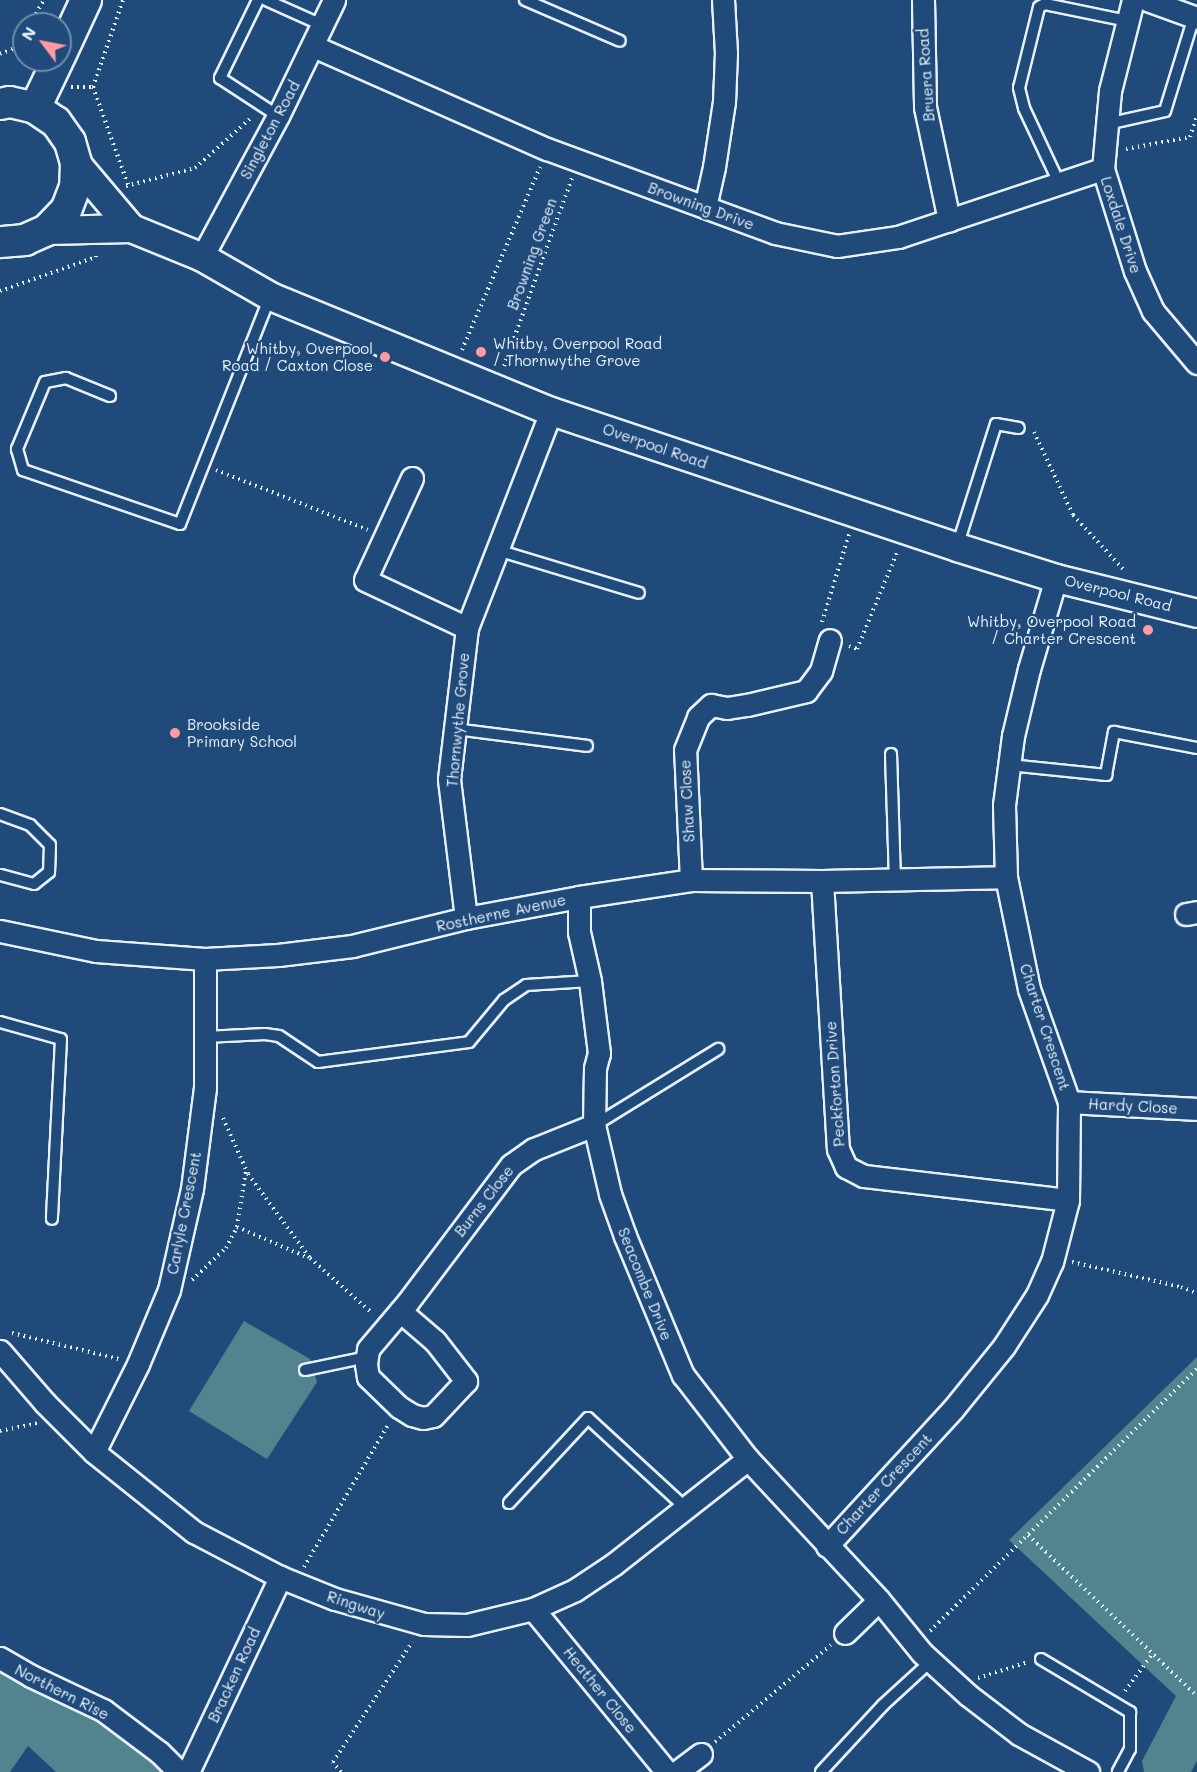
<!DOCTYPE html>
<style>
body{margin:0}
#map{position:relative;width:1197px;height:1772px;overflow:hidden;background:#1f4a7a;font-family:Mali,sans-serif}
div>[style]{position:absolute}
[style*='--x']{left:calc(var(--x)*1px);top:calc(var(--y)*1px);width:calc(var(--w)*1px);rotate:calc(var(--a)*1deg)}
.green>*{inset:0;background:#52848f}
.path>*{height:4px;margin-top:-2px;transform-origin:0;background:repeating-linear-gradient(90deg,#e8f1f8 0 1.5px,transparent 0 6px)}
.roads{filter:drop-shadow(2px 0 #e8f1f8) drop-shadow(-2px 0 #e8f1f8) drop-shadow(0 2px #e8f1f8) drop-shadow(0 -2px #e8f1f8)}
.service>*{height:10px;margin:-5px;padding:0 5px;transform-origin:5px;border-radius:5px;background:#1f4a7a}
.minor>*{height:21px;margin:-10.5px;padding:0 10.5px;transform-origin:10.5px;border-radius:10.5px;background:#1f4a7a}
.tertiary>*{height:27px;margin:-13.5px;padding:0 13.5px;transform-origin:13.5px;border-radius:13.5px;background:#1f4a7a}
.secondary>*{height:30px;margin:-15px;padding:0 15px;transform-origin:15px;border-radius:15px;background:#1f4a7a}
.dots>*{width:16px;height:16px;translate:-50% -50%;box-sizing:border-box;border:3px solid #1f4a7a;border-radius:50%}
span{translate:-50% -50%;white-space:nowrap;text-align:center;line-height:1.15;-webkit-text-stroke:4.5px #1f4a7a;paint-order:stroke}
.street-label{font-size:15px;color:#e8f1f8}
.poi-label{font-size:15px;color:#e8f1f8}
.left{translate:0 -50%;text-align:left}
.right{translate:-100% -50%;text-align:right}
.north{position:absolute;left:12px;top:12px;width:60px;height:60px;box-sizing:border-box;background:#1f4a7a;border:2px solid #6f8dac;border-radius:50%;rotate:302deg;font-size:16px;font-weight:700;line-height:24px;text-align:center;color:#e8f1f8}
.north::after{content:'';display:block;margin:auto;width:21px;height:27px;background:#ff9aa2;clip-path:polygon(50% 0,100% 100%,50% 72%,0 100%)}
</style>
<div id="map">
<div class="green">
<i style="clip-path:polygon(244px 1321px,310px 1359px,317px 1382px,267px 1459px,189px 1411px)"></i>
<i style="clip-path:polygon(1197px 1357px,1197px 1761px,1191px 1772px,1144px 1772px,1142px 1761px,1176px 1696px,1009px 1540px)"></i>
<i style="clip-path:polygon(0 1667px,79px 1706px,115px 1728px,167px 1772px,56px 1772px,28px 1746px,10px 1772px,0 1772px)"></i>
</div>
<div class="path">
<i style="--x:30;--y:24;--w:28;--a:-60"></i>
<i style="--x:18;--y:47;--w:11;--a:56"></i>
<i style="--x:0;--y:54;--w:19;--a:-21"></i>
<i style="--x:18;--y:47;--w:13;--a:-61"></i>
<i style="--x:71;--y:87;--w:22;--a:0"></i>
<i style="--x:93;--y:87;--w:104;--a:70.3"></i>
<i style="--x:93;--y:87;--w:92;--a:-71"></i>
<i style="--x:1126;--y:149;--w:65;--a:-10.6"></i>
<i style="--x:1190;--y:137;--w:22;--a:-72"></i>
<i style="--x:126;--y:186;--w:71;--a:-14.6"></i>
<i style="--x:195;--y:168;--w:76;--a:-41.8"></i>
<i style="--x:0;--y:291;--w:102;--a:-19.5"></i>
<i style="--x:96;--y:257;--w:6;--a:-90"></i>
<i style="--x:462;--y:350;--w:199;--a:-66.9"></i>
<i style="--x:504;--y:366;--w:200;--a:-70.1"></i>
<i style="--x:1034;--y:432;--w:92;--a:64.8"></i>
<i style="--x:1073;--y:515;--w:75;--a:47.2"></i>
<i style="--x:216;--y:470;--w:163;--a:21.5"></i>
<i style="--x:822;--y:622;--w:92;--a:-72.9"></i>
<i style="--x:849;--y:646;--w:9;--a:21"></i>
<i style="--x:857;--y:649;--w:107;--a:-67.5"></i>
<i style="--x:223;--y:1118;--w:61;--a:65.9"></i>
<i style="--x:248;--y:1174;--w:104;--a:53.6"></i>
<i style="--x:310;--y:1258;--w:84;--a:41.6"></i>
<i style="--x:237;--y:1227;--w:59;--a:-81.2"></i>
<i style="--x:1072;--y:1262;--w:112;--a:12.9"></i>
<i style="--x:1181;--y:1287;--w:17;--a:21"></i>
<i style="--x:192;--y:1280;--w:47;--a:-43.3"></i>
<i style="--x:226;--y:1248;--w:24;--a:-62"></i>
<i style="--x:237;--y:1227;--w:78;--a:23.3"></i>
<i style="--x:12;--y:1333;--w:110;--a:13.7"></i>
<i style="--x:0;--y:1431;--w:38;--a:-12"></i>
<i style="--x:1028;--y:1535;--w:233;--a:43.6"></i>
<i style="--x:304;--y:1567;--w:167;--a:-59.4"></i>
<i style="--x:930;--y:1631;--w:374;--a:-44.5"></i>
<i style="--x:978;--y:1678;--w:52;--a:-17.7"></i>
<i style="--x:1125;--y:1691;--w:47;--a:-53.6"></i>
<i style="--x:715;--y:1742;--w:151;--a:-39.9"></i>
<i style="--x:341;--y:1772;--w:13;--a:-129"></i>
<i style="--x:333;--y:1762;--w:144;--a:-56.6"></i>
</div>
<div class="roads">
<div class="service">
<i style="--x:258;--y:0;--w:87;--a:116"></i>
<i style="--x:220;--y:78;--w:69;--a:33.2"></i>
<i style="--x:266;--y:0;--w:61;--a:24.1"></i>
<i style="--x:525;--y:0;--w:103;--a:23.3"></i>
<i style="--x:1107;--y:124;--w:59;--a:-12.6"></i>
<i style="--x:1165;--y:111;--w:98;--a:-72.9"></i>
<i style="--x:1060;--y:185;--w:85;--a:-115.1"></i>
<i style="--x:1024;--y:108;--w:21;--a:-104"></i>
<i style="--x:1019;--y:88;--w:83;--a:-76.1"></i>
<i style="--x:1039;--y:7;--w:7;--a:-27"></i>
<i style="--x:1045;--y:4;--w:85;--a:11.6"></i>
<i style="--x:110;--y:396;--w:48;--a:-157.8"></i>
<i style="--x:66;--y:378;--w:21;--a:169"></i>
<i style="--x:45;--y:382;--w:73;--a:112.7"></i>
<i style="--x:17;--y:449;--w:22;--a:74"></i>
<i style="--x:23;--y:470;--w:166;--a:19"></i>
<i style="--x:180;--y:524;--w:244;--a:-68.4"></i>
<i style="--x:957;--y:547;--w:129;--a:-72.4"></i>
<i style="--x:996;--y:424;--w:23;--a:10"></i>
<i style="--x:497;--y:550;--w:148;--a:16.8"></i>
<i style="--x:455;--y:729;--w:133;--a:7.3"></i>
<i style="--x:891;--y:754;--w:126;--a:88.2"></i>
<i style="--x:1009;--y:765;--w:98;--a:5.9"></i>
<i style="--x:1106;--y:775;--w:44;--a:-79.5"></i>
<i style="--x:1114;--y:732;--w:85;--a:10.9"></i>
<i style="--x:0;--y:814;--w:32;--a:20"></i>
<i style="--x:30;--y:825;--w:28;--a:45"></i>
<i style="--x:50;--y:845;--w:27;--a:92"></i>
<i style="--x:49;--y:872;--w:19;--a:141"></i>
<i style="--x:34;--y:884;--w:35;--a:-165"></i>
<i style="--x:0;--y:1022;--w:63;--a:15.6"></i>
<i style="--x:61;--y:1039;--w:180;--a:92.9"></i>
<i style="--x:205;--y:1037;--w:60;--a:-2.9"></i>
<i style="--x:265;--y:1034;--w:14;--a:8"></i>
<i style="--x:279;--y:1036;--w:47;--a:33.7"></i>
<i style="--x:318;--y:1062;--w:152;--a:-7.5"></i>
<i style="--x:469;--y:1042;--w:55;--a:-50.2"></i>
<i style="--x:504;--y:1000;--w:27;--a:-34"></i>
<i style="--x:526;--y:985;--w:64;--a:-3.6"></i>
<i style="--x:595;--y:1125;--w:145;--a:-31.7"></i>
<i style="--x:305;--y:1370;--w:63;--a:-11.8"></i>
<i style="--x:509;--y:1503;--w:116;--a:-47.1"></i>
<i style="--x:588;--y:1418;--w:133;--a:42.6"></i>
<i style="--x:1041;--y:1659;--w:104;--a:30.8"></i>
<i style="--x:1130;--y:1712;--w:37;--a:90"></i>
<i style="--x:1130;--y:1749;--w:26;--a:118"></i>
<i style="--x:821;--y:1772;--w:91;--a:-47.2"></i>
<i style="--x:883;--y:1705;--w:65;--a:-42.5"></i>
</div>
<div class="minor">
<i style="--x:923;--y:0;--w:107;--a:88.9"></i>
<i style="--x:925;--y:107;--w:116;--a:78"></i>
<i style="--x:1133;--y:0;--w:94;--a:104.2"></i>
<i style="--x:1110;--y:91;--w:78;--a:95.1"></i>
<i style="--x:1103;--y:169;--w:107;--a:72.6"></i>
<i style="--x:1135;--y:271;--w:44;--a:65.8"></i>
<i style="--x:1153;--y:311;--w:68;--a:49.8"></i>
<i style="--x:1147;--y:0;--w:53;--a:19.8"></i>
<i style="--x:313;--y:46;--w:256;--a:23.8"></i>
<i style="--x:547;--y:149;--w:243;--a:20.2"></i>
<i style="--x:775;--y:233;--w:63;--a:11.8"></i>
<i style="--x:837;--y:246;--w:62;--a:-8.4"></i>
<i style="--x:898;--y:237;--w:216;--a:-18.4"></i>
<i style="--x:705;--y:207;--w:41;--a:-77.3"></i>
<i style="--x:714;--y:167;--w:66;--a:-81.3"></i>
<i style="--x:724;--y:102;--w:49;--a:-87.7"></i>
<i style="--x:726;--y:53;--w:53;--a:-93.2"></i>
<i style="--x:202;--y:257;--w:160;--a:-61.7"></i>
<i style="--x:278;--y:116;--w:129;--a:-64.2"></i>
<i style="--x:412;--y:478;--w:112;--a:114.7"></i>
<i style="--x:365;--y:580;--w:113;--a:25.2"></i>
<i style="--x:691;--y:880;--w:130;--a:-92.6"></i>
<i style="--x:685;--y:750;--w:35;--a:-68"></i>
<i style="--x:698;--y:717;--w:18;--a:-43"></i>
<i style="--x:711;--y:705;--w:16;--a:11"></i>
<i style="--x:727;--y:708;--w:20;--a:-9"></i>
<i style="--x:747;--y:705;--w:61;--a:-13.3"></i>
<i style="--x:806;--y:691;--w:25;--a:-53"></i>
<i style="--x:821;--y:671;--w:32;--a:-74"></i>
<i style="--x:822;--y:881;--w:268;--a:86.6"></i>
<i style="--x:838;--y:1149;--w:20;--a:66"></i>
<i style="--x:846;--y:1167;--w:20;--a:27"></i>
<i style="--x:864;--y:1176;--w:205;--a:6.7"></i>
<i style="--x:579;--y:897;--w:35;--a:90"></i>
<i style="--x:579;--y:932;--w:50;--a:77.3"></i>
<i style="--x:590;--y:981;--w:73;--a:82.9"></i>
<i style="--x:599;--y:1053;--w:16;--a:105"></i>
<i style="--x:595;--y:1068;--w:57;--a:91"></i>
<i style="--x:594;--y:1125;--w:71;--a:76.9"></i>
<i style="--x:610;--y:1194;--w:45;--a:70.3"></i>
<i style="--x:625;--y:1236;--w:151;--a:67.4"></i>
<i style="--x:683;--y:1375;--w:106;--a:52.3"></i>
<i style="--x:748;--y:1459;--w:192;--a:47.1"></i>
<i style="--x:879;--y:1600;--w:68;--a:50.9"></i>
<i style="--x:922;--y:1653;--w:62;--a:42.4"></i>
<i style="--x:968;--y:1695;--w:64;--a:37.4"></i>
<i style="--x:1019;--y:1734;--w:79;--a:28.8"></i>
<i style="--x:1186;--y:914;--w:11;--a:-10"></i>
<i style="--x:466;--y:918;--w:140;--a:-97"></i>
<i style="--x:449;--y:779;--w:152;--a:-83.2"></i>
<i style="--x:467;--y:628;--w:233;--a:-68.8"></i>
<i style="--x:0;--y:931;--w:98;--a:11.8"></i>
<i style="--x:96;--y:951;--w:109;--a:4.2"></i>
<i style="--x:205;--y:959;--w:73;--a:-3.1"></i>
<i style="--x:278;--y:955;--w:75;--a:-6.9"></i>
<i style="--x:352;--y:946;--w:117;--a:-13.8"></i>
<i style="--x:466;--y:918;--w:115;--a:-10.5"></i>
<i style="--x:579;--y:897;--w:113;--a:-8.6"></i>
<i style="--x:691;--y:880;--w:131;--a:0.4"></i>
<i style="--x:822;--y:881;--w:184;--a:-1.2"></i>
<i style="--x:1069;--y:1102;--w:128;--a:3.1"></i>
<i style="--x:400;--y:1311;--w:46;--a:40.6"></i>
<i style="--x:435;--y:1341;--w:51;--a:52.2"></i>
<i style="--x:466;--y:1381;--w:48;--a:133.3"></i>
<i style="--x:433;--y:1416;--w:10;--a:169"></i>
<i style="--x:423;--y:1418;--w:11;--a:-165"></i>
<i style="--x:412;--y:1415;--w:15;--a:-148"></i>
<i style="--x:399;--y:1407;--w:43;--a:-135.9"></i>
<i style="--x:368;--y:1377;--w:13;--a:-99"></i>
<i style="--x:366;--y:1364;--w:15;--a:-82"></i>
<i style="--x:368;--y:1349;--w:60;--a:-49.7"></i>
<i style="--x:407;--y:1303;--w:173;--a:-53"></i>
<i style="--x:511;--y:1165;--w:28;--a:-35"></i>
<i style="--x:534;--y:1149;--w:65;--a:-21.8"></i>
<i style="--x:0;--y:1351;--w:69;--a:49.1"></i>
<i style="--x:45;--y:1403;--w:69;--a:45"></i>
<i style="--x:94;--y:1452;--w:128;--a:38.7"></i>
<i style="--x:194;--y:1532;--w:97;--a:27.6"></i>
<i style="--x:280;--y:1577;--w:59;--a:21.8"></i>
<i style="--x:335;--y:1599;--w:92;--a:15.7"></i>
<i style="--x:424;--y:1624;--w:43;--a:1.3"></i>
<i style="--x:467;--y:1625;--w:68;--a:-13.6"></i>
<i style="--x:533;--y:1609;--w:46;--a:-24.3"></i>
<i style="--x:575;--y:1590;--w:47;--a:-33.7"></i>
<i style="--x:614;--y:1564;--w:170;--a:-38.1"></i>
<i style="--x:94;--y:1452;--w:98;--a:-63.4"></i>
<i style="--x:138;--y:1364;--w:80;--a:-67.3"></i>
<i style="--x:169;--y:1290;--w:104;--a:-77.2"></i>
<i style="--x:192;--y:1189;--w:102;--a:-82.7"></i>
<i style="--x:205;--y:1088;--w:129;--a:-90"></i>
<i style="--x:827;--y:1546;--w:186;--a:-47.4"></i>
<i style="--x:953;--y:1409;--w:81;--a:-51"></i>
<i style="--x:1004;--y:1346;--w:61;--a:-57.1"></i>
<i style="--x:1037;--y:1295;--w:36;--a:-66"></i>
<i style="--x:1052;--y:1262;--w:64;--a:-75.5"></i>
<i style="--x:1068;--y:1200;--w:98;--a:-89.4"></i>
<i style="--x:1069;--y:1102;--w:120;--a:-109.5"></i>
<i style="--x:1029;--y:989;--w:114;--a:-101.6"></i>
<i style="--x:1006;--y:877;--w:72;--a:-91.6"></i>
<i style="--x:1004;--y:805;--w:70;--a:-82.6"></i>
<i style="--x:1013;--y:736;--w:69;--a:-76.6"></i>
<i style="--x:1029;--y:669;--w:95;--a:-73.5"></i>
<i style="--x:533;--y:1609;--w:211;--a:50.6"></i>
<i style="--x:845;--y:1633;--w:47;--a:-44.1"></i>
<i style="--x:0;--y:1658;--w:36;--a:30"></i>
<i style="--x:31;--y:1676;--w:80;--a:25.3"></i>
<i style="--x:103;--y:1710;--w:70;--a:36.9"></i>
<i style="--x:159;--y:1752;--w:28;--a:45"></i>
<i style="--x:188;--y:1772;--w:216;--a:-64.7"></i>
<i style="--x:677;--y:1772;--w:30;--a:-37"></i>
</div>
<div class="tertiary">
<i style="--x:76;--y:163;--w:85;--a:49.8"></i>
<i style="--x:47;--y:230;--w:84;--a:-1.4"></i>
<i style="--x:131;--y:228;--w:77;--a:22.2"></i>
<i style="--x:202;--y:257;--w:78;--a:29.8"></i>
<i style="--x:270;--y:296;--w:304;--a:22.3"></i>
<i style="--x:551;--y:411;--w:428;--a:18.5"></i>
<i style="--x:957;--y:547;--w:104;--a:17.4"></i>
<i style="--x:1056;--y:578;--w:145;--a:13.9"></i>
</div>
<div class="secondary">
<i style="--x:60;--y:56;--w:62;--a:-65.1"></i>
<i style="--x:0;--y:104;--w:10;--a:-11"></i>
<i style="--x:10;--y:102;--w:26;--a:13"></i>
<i style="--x:35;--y:108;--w:25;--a:34"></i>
<i style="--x:56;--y:122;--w:24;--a:55"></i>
<i style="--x:70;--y:142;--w:22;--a:74"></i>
<i style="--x:76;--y:163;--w:24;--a:92"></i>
<i style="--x:75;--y:187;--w:25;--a:111"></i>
<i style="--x:66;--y:210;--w:28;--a:134"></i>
<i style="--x:47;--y:230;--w:24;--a:156"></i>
<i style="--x:25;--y:240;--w:25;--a:175"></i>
<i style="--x:35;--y:108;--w:53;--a:-64.4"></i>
</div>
</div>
<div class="dots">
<i style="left:481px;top:352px;background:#ff9aa2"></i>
<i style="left:385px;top:357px;background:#ff9aa2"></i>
<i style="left:1148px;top:630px;background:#ff9aa2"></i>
<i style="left:175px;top:733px;background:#ff9aa2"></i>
</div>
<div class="street-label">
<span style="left:926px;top:75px;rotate:-94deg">Bruera Road</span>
<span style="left:270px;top:130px;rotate:-62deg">Singleton Road</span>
<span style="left:701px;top:206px;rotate:20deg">Browning Drive</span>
<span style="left:1121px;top:225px;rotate:72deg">Loxdale Drive</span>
<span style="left:532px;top:254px;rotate:-70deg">Browning Green</span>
<span style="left:655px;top:446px;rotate:19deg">Overpool Road</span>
<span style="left:1118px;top:593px;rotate:14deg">Overpool Road</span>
<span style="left:458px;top:720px;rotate:-85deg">Thornwythe Grove</span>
<span style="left:687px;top:801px;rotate:-93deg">Shaw Close</span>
<span style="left:501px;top:913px;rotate:-12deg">Rostherne Avenue</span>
<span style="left:1045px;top:1027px;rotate:72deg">Charter Crescent</span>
<span style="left:835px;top:1084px;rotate:-94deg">Peckforton Drive</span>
<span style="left:1133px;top:1106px;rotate:3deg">Hardy Close</span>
<span style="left:484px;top:1201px;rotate:-52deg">Burns Close</span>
<span style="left:184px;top:1213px;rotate:-79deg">Carlyle Crescent</span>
<span style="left:645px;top:1284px;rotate:68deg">Seacombe Drive</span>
<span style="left:884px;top:1484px;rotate:-47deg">Charter Crescent</span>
<span style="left:356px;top:1605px;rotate:18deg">Ringway</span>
<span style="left:234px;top:1675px;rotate:-65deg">Bracken Road</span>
<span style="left:600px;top:1690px;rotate:51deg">Heather Close</span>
<span style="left:62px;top:1692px;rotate:27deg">Northern Rise</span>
</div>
<div class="poi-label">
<span class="left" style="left:493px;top:352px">Whitby, Overpool Road<br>/ Thornwythe Grove</span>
<span class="right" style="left:373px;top:357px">Whitby, Overpool<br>Road / Caxton Close</span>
<span class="right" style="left:1136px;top:630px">Whitby, Overpool Road<br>/ Charter Crescent</span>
<span class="left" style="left:187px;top:733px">Brookside<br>Primary School</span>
</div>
<div class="north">N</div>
</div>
